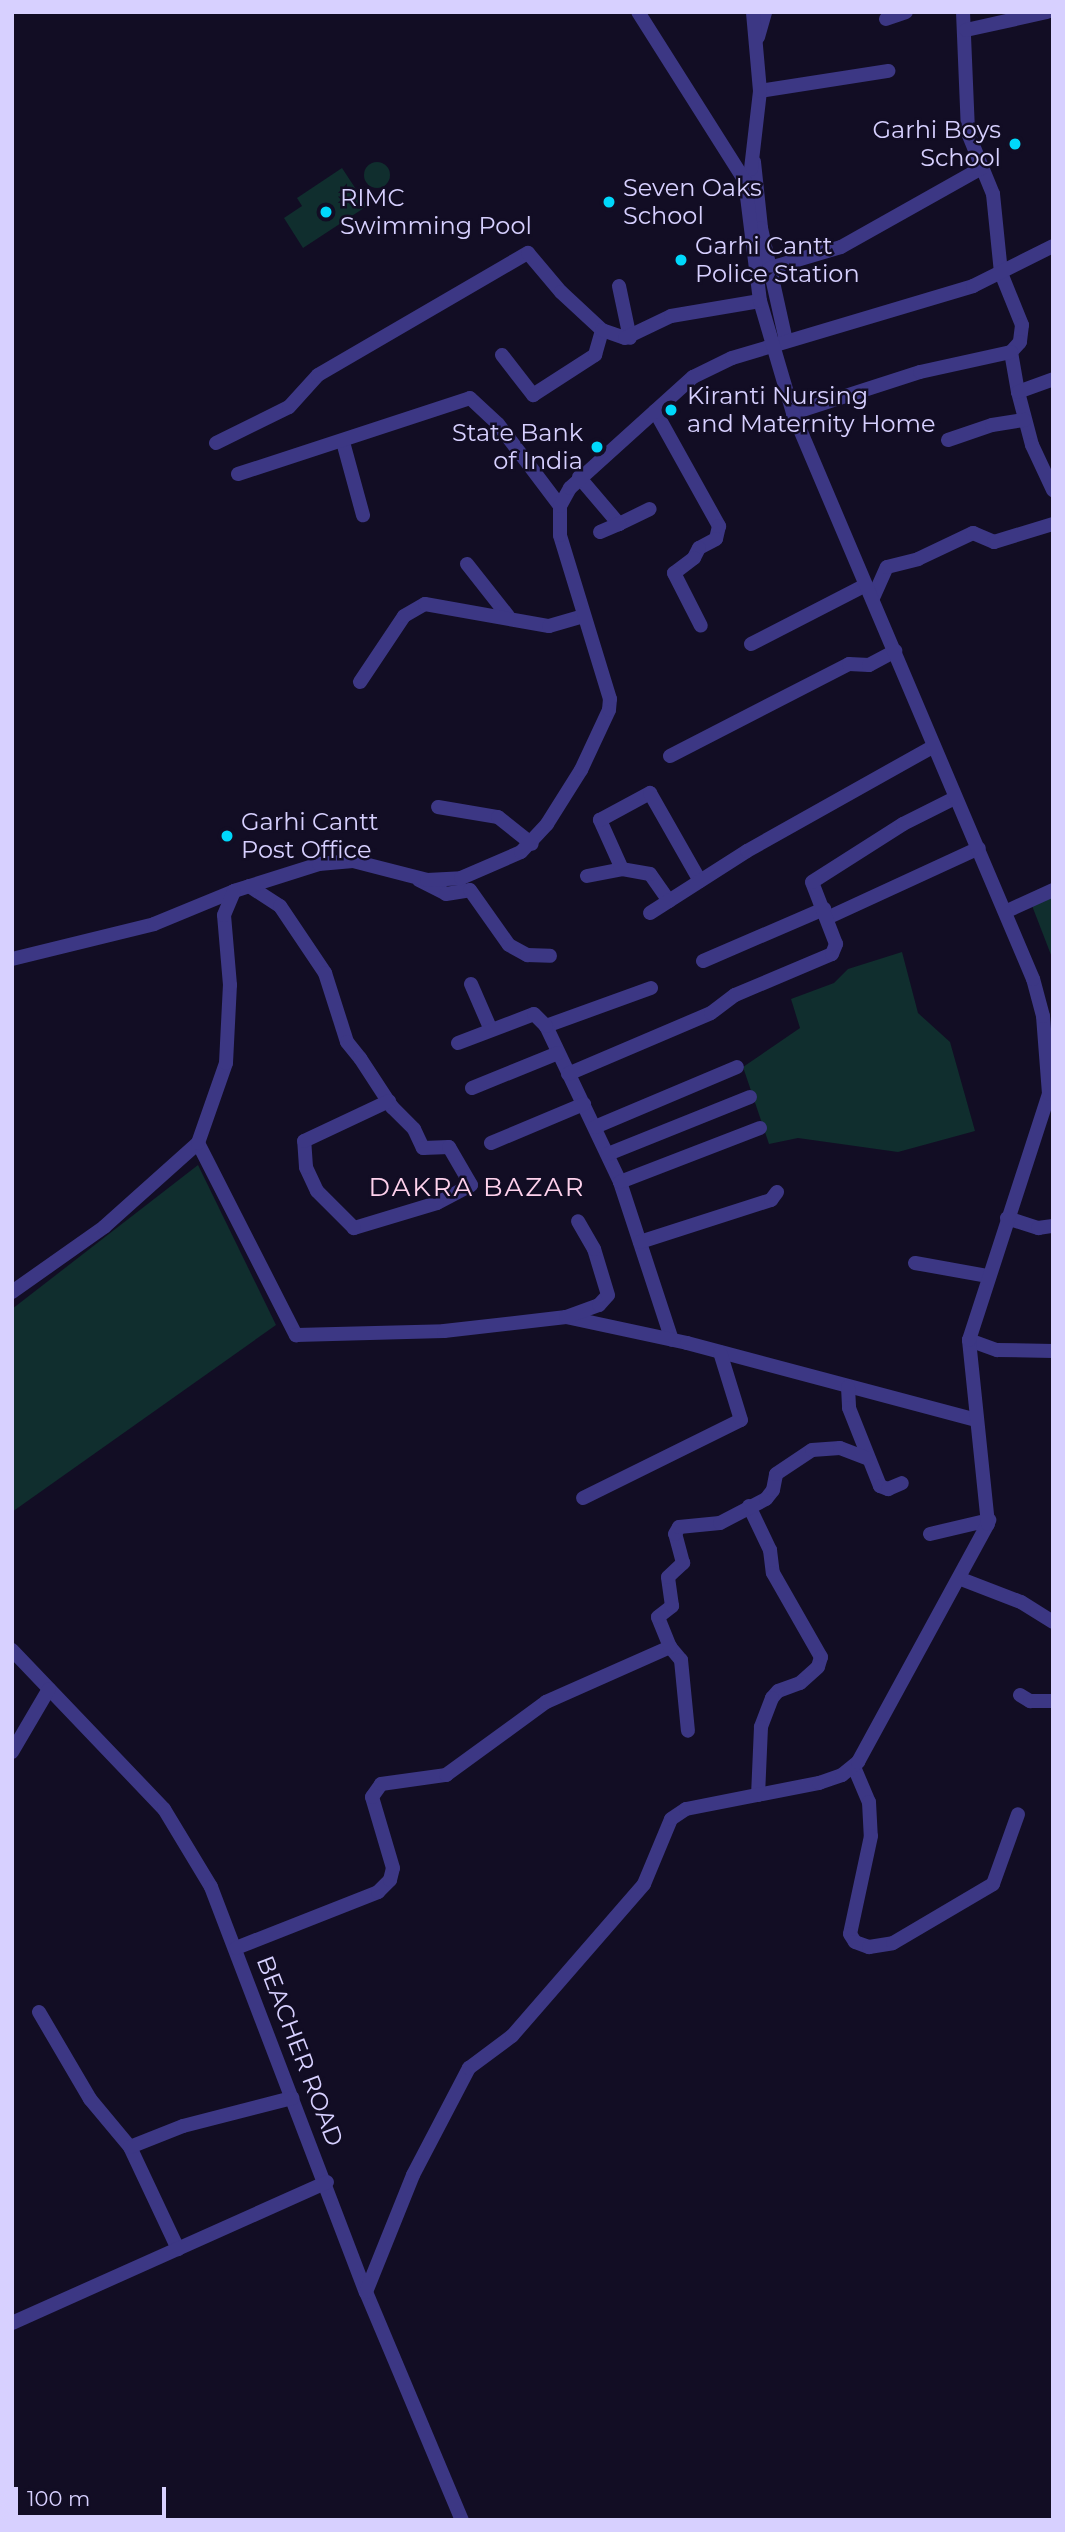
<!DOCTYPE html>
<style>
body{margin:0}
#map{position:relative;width:1065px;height:2532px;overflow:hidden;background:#120d24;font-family:Montserrat,sans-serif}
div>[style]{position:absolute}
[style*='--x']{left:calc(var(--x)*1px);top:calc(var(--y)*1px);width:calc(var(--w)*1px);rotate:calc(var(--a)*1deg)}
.green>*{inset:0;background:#102e2e}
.round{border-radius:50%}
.minor>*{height:14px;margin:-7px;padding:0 7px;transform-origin:7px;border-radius:7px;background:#3c3784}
.dots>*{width:19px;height:19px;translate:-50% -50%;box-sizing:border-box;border:4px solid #120d24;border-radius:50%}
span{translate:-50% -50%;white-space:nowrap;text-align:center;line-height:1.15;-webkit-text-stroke:5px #120d24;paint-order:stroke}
.poi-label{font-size:24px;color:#d7d0ff}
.right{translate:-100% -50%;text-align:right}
.left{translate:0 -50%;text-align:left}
.street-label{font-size:24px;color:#d7d0ff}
.neighbourhood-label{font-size:26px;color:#ffd2ed;letter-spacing:2px}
.frame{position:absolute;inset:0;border:14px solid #d7d0ff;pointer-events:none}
.scale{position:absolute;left:14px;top:2487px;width:152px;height:32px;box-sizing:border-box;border:4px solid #d7d0ff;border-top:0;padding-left:9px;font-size:21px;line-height:24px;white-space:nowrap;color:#d7d0ff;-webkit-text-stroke:5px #120d24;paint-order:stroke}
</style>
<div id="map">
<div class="green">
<i class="round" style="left:364px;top:162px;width:26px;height:26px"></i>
<i style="clip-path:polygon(342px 168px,367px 206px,303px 248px,284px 218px,302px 206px,297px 198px)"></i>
<i style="clip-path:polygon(1053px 894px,1053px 960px,1031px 903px)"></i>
<i style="clip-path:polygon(902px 952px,918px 1013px,950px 1042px,975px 1131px,898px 1152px,798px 1138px,769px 1144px,743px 1067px,800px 1028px,791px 999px,834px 983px,848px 969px)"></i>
<i style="clip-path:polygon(198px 1165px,276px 1325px,12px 1512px,12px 1309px)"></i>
</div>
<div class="minor">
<i style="--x:963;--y:12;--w:121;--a:87.6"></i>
<i style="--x:968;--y:133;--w:66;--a:67.7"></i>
<i style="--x:993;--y:194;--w:79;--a:84.2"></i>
<i style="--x:1001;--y:273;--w:56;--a:68"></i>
<i style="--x:1022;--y:325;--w:17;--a:97"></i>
<i style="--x:1020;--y:342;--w:13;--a:132"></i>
<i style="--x:1011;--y:352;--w:41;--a:80.1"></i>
<i style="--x:1018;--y:392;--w:55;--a:75.2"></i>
<i style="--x:1032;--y:445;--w:50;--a:65"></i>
<i style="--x:886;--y:19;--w:21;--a:-19"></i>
<i style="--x:966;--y:30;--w:83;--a:-12.5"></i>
<i style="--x:758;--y:37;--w:26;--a:-74"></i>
<i style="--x:760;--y:91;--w:130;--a:-8.9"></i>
<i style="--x:754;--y:162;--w:66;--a:83.9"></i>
<i style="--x:761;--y:228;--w:116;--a:77.5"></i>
<i style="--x:751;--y:169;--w:79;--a:-83.4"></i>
<i style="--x:760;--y:91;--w:79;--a:-95.1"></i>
<i style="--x:770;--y:268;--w:74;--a:-16.5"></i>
<i style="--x:841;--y:247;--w:162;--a:-29.3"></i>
<i style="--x:619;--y:286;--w:53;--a:78.1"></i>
<i style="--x:502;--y:355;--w:51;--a:52.2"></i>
<i style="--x:533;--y:395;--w:74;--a:-32.8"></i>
<i style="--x:595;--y:355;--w:26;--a:-74"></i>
<i style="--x:1018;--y:392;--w:37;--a:-20"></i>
<i style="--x:655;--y:411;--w:132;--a:60.9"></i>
<i style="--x:719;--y:526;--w:13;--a:103"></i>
<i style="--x:716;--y:539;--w:19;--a:152"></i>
<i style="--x:699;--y:548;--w:11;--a:117"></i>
<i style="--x:694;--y:558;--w:25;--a:143"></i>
<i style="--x:674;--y:573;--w:59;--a:63"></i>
<i style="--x:793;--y:413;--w:133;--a:-17.9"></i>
<i style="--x:920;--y:372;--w:93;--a:-12.4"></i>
<i style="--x:948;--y:440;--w:46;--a:-18.8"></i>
<i style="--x:992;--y:425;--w:33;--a:-9"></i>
<i style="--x:343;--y:442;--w:76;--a:74.7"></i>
<i style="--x:216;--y:443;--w:81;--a:-26.3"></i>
<i style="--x:289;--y:407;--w:43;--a:-47.8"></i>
<i style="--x:318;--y:375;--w:243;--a:-30.2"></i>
<i style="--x:528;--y:253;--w:51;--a:49.8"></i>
<i style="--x:561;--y:292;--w:56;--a:42.8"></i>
<i style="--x:602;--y:330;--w:24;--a:19"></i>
<i style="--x:625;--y:338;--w:51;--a:-25.6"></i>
<i style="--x:671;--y:316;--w:90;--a:-9.6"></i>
<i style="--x:238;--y:474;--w:244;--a:-18.1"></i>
<i style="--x:470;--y:398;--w:38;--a:43"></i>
<i style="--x:498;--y:424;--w:103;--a:52.9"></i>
<i style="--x:579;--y:477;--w:62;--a:49.6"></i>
<i style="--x:619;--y:524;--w:34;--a:-26"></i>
<i style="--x:600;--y:532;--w:21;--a:-23"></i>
<i style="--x:467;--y:564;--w:66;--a:51.7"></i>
<i style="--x:873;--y:598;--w:34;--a:-66"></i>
<i style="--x:887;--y:567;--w:32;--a:-14"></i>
<i style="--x:918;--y:559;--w:61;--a:-25.3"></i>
<i style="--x:973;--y:533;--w:23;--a:23"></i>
<i style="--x:994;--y:542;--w:62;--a:-17"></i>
<i style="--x:751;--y:644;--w:129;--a:-27.2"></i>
<i style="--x:360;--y:682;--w:79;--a:-56.3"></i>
<i style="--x:404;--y:616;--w:24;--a:-30"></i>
<i style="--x:425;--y:604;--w:126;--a:10.1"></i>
<i style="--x:549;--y:626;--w:36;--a:-16"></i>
<i style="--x:670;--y:756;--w:201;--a:-27.2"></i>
<i style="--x:849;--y:664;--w:20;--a:3"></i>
<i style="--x:869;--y:665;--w:30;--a:-28"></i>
<i style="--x:438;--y:807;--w:61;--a:9.5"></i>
<i style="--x:498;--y:817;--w:43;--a:38.5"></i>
<i style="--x:587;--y:876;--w:36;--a:-11"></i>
<i style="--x:419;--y:880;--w:30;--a:27"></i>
<i style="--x:446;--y:894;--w:24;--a:-9"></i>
<i style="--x:470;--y:890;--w:67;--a:54.7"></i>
<i style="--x:509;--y:945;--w:21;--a:29"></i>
<i style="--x:527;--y:955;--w:23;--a:2"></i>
<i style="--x:249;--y:886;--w:37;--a:33"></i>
<i style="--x:280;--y:906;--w:81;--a:56.1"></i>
<i style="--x:325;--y:973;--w:72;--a:72.3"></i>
<i style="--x:347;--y:1042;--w:21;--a:51"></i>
<i style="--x:360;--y:1058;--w:59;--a:56.9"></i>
<i style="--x:392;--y:1107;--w:31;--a:45"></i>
<i style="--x:414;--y:1129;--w:21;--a:65"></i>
<i style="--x:423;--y:1148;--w:26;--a:-2"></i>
<i style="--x:449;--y:1147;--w:44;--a:59.9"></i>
<i style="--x:471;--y:1185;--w:38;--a:152"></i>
<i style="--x:437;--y:1203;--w:87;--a:163.2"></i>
<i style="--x:354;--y:1228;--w:52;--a:-135"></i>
<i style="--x:317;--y:1191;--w:26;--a:-115"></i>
<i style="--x:306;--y:1167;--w:26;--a:-94"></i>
<i style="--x:304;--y:1141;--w:94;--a:-25.2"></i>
<i style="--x:669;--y:901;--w:33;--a:-125"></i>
<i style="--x:650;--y:874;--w:28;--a:-170"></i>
<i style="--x:622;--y:869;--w:54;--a:-114.2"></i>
<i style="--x:600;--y:820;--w:57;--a:-28.4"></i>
<i style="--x:650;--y:793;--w:101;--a:60.4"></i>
<i style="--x:1007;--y:911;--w:51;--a:-24.5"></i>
<i style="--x:650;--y:913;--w:115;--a:-32.6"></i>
<i style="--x:747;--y:851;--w:214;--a:-29.3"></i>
<i style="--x:827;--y:918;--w:167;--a:-24.7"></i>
<i style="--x:12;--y:959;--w:146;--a:-13.8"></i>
<i style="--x:154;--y:924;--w:87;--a:-22.4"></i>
<i style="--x:234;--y:891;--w:89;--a:-17.6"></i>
<i style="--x:319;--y:864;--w:34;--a:-5"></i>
<i style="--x:353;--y:861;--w:76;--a:14.4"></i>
<i style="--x:427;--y:880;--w:34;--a:-3"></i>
<i style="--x:461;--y:878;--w:65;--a:-23.4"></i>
<i style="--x:521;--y:852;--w:38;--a:-47"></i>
<i style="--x:547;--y:824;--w:64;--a:-57.8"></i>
<i style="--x:581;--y:770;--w:66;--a:-65"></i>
<i style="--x:609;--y:710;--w:11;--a:-85"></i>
<i style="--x:610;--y:699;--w:171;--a:-107"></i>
<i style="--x:560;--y:535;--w:29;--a:-90"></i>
<i style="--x:560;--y:506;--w:21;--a:-61"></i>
<i style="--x:570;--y:488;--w:166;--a:-42.1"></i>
<i style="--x:693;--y:377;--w:43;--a:-26"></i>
<i style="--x:732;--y:358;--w:252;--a:-16.6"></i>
<i style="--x:973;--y:286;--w:89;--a:-26.6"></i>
<i style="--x:703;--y:961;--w:132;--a:-23.3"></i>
<i style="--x:471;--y:984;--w:50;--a:66.5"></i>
<i style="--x:651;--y:988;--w:112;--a:160.1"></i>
<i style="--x:546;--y:1026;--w:173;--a:64.6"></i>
<i style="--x:620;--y:1182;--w:166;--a:71.8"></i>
<i style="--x:458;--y:1043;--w:81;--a:-20.9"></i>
<i style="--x:534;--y:1014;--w:17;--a:45"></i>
<i style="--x:568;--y:1074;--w:155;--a:-23.1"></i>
<i style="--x:711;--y:1013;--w:30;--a:-37"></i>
<i style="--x:735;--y:995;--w:105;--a:-22.9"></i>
<i style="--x:832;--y:954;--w:11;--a:-68"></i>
<i style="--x:836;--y:944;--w:66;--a:-111.2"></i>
<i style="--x:812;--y:882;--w:108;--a:-32.5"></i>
<i style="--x:903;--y:824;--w:58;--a:-26.6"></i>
<i style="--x:472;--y:1088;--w:93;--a:-22.1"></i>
<i style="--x:595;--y:1127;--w:154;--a:-22.9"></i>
<i style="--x:198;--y:1143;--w:216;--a:63"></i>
<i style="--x:296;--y:1335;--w:148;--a:-1.5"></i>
<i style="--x:444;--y:1331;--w:123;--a:-6.5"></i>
<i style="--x:566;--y:1317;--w:124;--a:12.1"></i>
<i style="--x:687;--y:1343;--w:299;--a:14.9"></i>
<i style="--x:491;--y:1143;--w:101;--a:-22.8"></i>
<i style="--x:608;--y:1154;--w:153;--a:-21.9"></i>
<i style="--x:620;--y:1182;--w:150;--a:-21.1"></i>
<i style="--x:1007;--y:1218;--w:33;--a:18"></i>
<i style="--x:1038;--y:1228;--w:15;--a:-8"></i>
<i style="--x:640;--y:1242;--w:138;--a:-17.8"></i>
<i style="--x:771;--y:1200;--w:10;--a:-53"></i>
<i style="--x:915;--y:1263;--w:73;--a:10.2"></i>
<i style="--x:12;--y:1292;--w:113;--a:-35.2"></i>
<i style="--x:104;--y:1227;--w:126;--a:-41.8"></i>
<i style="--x:198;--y:1143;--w:85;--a:-70.7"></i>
<i style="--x:226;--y:1063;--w:78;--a:-87.1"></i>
<i style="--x:230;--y:985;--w:70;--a:-94.9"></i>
<i style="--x:224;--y:915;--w:26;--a:-67"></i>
<i style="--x:566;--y:1317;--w:35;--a:-20"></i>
<i style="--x:599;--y:1305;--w:13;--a:-48"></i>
<i style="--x:608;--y:1295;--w:48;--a:-106.9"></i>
<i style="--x:594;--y:1249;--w:32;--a:-120"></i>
<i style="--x:969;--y:1340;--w:30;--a:20"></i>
<i style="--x:997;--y:1350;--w:56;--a:1"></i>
<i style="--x:848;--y:1387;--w:21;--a:87"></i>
<i style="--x:849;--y:1408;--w:84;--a:68.3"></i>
<i style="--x:880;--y:1486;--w:9;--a:21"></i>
<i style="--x:888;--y:1489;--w:15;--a:-23"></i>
<i style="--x:583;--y:1498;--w:176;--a:-26.3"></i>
<i style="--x:741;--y:1420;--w:71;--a:-107.2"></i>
<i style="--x:749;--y:1506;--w:49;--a:64.5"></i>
<i style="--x:770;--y:1550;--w:23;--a:83"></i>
<i style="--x:773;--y:1573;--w:97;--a:60.3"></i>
<i style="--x:821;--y:1657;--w:10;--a:107"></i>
<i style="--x:818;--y:1667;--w:24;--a:138"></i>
<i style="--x:800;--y:1683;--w:23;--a:160"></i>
<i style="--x:778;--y:1691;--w:9;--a:131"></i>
<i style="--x:772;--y:1698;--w:31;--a:111"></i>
<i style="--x:761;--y:1727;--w:68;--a:92.5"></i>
<i style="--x:930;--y:1534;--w:61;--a:-13.3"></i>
<i style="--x:961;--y:1579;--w:64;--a:21"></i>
<i style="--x:1021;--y:1602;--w:38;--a:32"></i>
<i style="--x:670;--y:1647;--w:17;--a:50"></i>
<i style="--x:681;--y:1660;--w:71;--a:84.4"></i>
<i style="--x:12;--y:1650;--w:220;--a:46.3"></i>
<i style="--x:164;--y:1809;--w:91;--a:58.9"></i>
<i style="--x:211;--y:1887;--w:434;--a:69.1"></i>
<i style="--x:366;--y:2292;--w:247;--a:67.2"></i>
<i style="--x:1020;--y:1695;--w:12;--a:31"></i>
<i style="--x:1030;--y:1701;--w:23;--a:0"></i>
<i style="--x:12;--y:1752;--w:73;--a:-59.6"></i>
<i style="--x:854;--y:1767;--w:38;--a:67"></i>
<i style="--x:869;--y:1802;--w:34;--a:87"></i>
<i style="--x:871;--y:1836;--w:100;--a:102.1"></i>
<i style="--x:850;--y:1934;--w:9;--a:58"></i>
<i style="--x:855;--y:1942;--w:15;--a:20"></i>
<i style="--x:869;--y:1947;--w:24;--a:-9"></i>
<i style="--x:893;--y:1943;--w:116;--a:-30.5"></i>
<i style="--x:993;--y:1884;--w:74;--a:-70.3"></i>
<i style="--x:236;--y:1948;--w:153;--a:-21.5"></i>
<i style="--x:378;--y:1892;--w:17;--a:-45"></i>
<i style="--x:390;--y:1880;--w:12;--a:-76"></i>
<i style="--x:393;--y:1868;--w:74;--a:-106.5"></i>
<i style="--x:372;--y:1797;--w:16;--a:-55"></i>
<i style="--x:381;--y:1784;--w:66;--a:-7.9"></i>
<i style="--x:446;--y:1775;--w:124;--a:-36.1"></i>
<i style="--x:546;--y:1702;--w:136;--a:-23.9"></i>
<i style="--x:670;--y:1647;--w:32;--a:-112"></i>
<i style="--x:658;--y:1617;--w:18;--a:-38"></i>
<i style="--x:672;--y:1606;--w:29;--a:-98"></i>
<i style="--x:668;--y:1577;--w:21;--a:-43"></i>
<i style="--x:683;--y:1563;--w:30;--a:-105"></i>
<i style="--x:675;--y:1534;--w:8;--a:-60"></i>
<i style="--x:679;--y:1527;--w:41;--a:-5.6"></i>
<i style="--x:720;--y:1523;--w:52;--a:-27.6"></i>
<i style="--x:766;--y:1499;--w:11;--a:-52"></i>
<i style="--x:773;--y:1490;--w:16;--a:-79"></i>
<i style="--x:776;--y:1474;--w:43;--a:-33.7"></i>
<i style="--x:812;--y:1450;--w:28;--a:-4"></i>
<i style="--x:840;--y:1448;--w:28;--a:21"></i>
<i style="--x:39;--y:2012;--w:101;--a:59.6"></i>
<i style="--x:90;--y:2099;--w:62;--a:50.2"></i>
<i style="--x:130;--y:2147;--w:113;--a:64.8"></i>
<i style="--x:130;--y:2147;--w:57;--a:-21.6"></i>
<i style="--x:183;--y:2126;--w:113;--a:-14.4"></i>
<i style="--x:366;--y:2292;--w:126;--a:-68.1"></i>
<i style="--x:413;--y:2175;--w:121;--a:-62.4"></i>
<i style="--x:469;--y:2068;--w:54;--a:-36.7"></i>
<i style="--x:512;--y:2036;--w:201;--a:-49"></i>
<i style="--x:644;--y:1884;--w:70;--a:-67.4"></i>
<i style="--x:671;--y:1819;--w:18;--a:-34"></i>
<i style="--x:686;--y:1809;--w:136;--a:-11.1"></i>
<i style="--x:819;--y:1783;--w:24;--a:-19"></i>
<i style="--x:842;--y:1775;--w:21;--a:-39"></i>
<i style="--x:858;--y:1762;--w:271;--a:-61.4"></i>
<i style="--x:988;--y:1524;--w:185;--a:-95.9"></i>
<i style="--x:969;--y:1340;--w:259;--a:-72"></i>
<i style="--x:1049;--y:1094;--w:78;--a:-94.4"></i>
<i style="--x:1043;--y:1016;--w:38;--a:-105"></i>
<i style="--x:1033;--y:979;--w:615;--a:-112.98"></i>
<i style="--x:793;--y:413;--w:117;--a:-106.4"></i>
<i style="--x:760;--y:301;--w:121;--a:-97.1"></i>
<i style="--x:745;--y:181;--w:200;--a:-122.3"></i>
<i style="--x:12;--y:2323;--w:345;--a:-24.1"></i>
</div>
<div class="dots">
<i style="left:1015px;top:144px;background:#00d8fb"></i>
<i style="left:609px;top:202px;background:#00d8fb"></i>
<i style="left:326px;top:212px;background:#00d8fb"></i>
<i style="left:681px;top:260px;background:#00d8fb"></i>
<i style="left:671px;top:410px;background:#00d8fb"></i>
<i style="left:597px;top:447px;background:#00d8fb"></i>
<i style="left:227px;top:836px;background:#00d8fb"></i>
</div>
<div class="poi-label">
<span class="right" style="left:1001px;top:144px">Garhi Boys<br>School</span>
<span class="left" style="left:623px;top:202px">Seven Oaks<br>School</span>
<span class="left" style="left:340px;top:212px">RIMC<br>Swimming Pool</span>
<span class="left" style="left:695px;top:260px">Garhi Cantt<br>Police Station</span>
<span class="left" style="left:687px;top:410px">Kiranti Nursing<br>and Maternity Home</span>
<span class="right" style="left:583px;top:447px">State Bank<br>of India</span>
<span class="left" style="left:241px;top:836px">Garhi Cantt<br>Post Office</span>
</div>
<div class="street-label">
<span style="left:300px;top:2051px;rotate:69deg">BEACHER ROAD</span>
</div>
<div class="neighbourhood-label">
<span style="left:477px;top:1188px">DAKRA BAZAR</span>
</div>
<div class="frame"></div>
<div class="scale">100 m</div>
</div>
